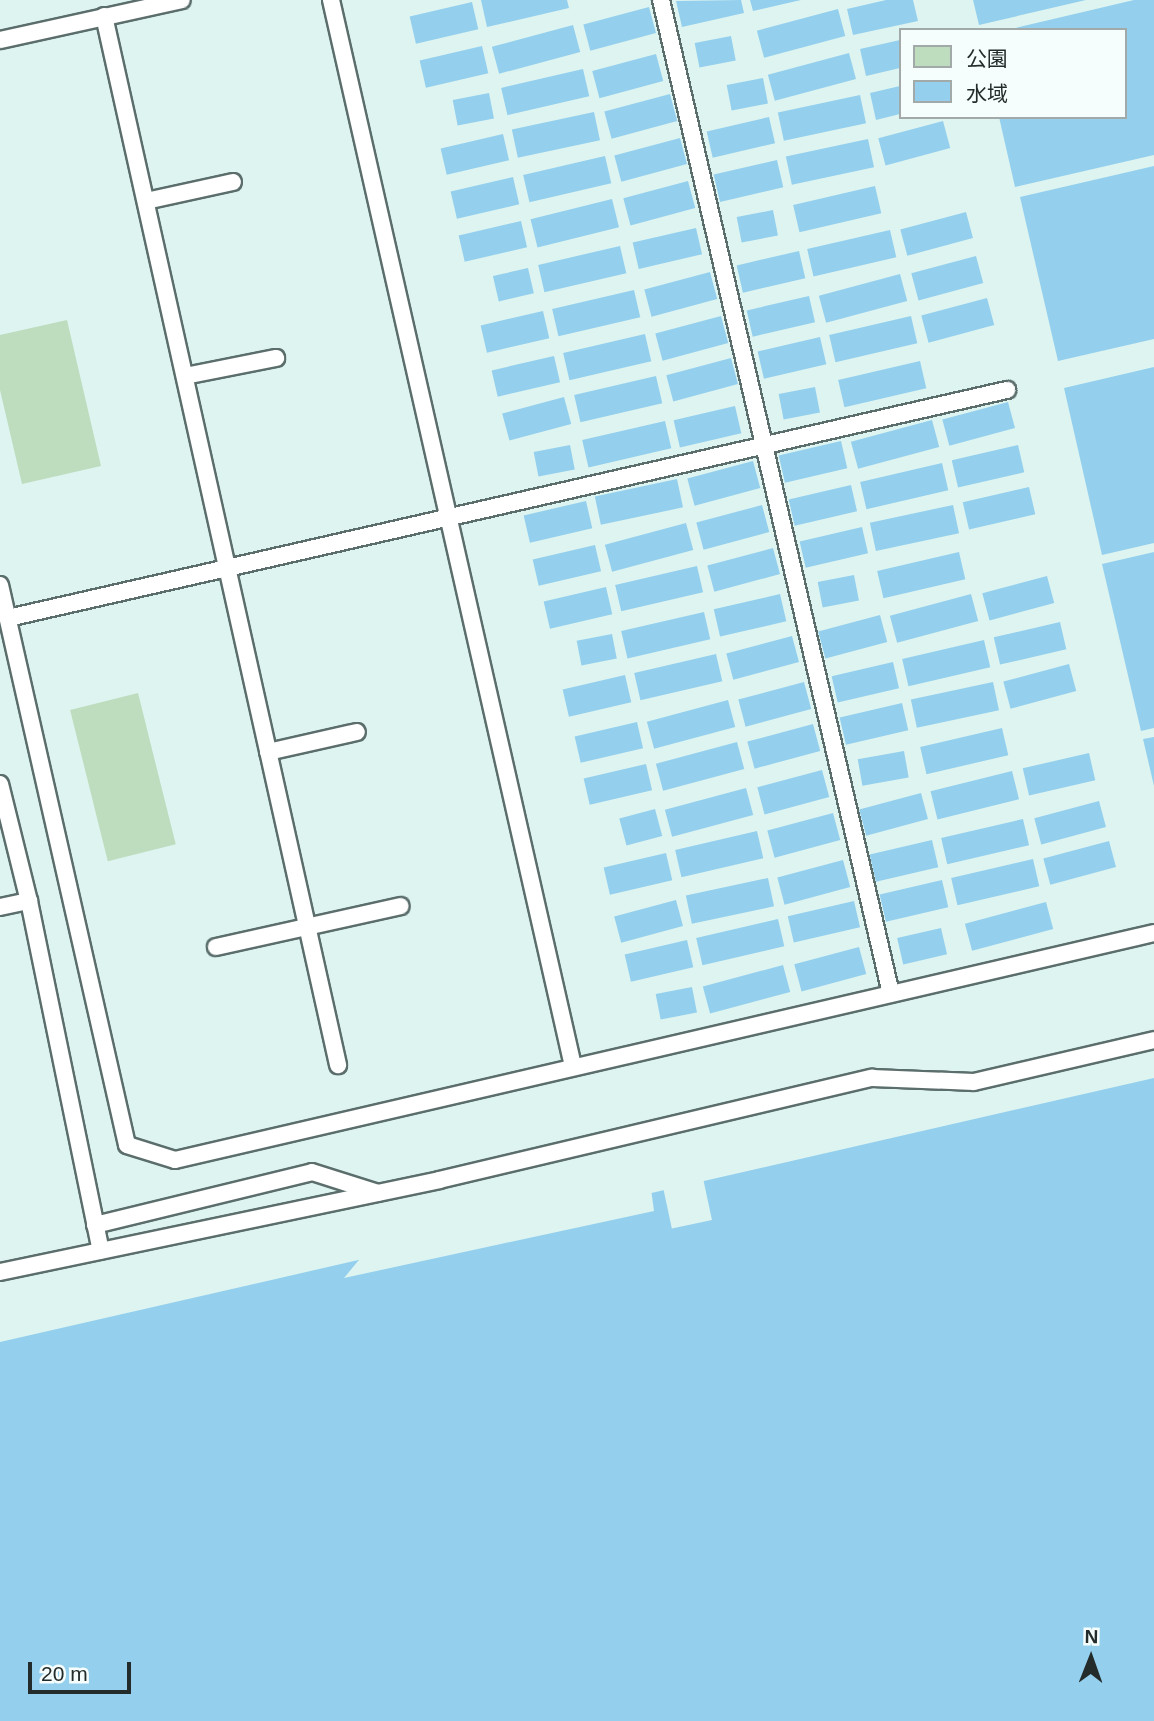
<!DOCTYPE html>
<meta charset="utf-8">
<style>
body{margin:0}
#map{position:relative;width:1154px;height:1721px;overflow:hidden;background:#def4f1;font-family:Helvetica,"Noto Sans JP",sans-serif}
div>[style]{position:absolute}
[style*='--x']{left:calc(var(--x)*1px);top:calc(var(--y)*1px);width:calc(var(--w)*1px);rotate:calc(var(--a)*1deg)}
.green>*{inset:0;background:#bedcbe;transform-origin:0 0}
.water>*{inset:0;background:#94d0ed;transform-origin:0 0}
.pier>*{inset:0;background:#def4f1;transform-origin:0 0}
.roads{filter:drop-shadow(2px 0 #5b6e6c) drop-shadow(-2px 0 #5b6e6c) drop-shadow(0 2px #5b6e6c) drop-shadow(0 -2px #5b6e6c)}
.lane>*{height:16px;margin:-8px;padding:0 8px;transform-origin:8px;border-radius:8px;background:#fff}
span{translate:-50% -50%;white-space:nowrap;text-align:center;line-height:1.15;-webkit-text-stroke:5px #f5fefd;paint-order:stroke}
.legend{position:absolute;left:899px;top:28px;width:228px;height:91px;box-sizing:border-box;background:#f5fefd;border:2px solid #a1aaa9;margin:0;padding:9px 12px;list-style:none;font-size:21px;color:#242c2b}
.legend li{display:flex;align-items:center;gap:14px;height:35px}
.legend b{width:35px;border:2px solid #a1aaa9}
.north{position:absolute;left:1056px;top:1623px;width:70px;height:70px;-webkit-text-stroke:5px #f5fefd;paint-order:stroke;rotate:1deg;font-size:19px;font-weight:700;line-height:28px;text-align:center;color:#242c2b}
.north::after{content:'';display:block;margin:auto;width:24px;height:32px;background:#242c2b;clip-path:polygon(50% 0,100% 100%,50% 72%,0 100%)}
.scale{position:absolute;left:28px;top:1662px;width:103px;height:32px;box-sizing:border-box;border:4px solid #242c2b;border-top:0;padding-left:9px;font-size:21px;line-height:24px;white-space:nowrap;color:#242c2b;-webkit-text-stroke:5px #f5fefd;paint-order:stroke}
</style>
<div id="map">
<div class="green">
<i style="clip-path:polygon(67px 320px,101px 466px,22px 484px,0 390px,0 335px)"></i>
<i style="left:138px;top:693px;width:156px;height:70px;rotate:76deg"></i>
</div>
<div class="water">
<i style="clip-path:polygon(481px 0,567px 0,569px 8px,487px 27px)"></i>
<i style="clip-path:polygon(741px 0,744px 13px,682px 27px,676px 1px)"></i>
<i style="clip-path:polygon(750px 0,801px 0,753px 11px)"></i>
<i style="clip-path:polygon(886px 0,913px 0,918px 21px,853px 35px,847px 9px)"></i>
<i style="clip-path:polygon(973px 0,1086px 0,979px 25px)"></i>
<i style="clip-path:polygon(1134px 0,1154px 0,1154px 155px,1015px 187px,999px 117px,1124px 117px,1124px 30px,1007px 30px)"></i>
<i style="left:472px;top:2px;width:28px;height:64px;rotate:77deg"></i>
<i style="left:649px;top:7px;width:27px;height:68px;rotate:75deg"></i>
<i style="left:838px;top:9px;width:28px;height:84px;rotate:75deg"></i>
<i style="left:573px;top:25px;width:28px;height:84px;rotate:75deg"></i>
<i style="left:731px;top:36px;width:25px;height:37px;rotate:79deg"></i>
<i style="clip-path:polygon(900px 40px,900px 68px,866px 76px,860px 49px)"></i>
<i style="left:482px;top:46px;width:28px;height:64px;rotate:77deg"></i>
<i style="left:849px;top:53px;width:27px;height:84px;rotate:75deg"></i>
<i style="left:656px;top:54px;width:28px;height:66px;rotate:75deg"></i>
<i style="left:583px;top:69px;width:28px;height:84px;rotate:77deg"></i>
<i style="left:763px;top:78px;width:26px;height:37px;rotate:79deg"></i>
<i style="clip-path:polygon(900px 86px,900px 114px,876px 120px,870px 93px)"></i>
<i style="left:489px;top:93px;width:26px;height:37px;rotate:79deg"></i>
<i style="left:670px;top:94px;width:28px;height:68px;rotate:75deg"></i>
<i style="left:860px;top:95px;width:29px;height:84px;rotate:78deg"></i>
<i style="left:594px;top:112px;width:29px;height:84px;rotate:78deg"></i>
<i style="left:769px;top:117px;width:27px;height:64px;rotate:77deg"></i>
<i style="left:943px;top:121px;width:28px;height:67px;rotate:75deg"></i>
<i style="left:503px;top:134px;width:27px;height:64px;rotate:77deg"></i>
<i style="left:680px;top:138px;width:27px;height:68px;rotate:75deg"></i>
<i style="left:868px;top:139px;width:29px;height:84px;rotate:78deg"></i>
<i style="left:605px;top:156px;width:28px;height:84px;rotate:77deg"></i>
<i style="left:777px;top:160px;width:28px;height:65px;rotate:77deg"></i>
<i style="clip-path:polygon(1154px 166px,1154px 339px,1058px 361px,1020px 197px)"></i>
<i style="left:513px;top:177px;width:28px;height:64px;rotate:77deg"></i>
<i style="left:688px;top:181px;width:28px;height:67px;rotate:75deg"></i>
<i style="left:875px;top:186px;width:28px;height:84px;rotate:77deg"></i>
<i style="left:612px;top:199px;width:29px;height:84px;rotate:76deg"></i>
<i style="left:773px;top:210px;width:26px;height:37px;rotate:79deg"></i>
<i style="left:966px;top:212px;width:27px;height:68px;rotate:75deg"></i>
<i style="left:521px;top:221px;width:27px;height:64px;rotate:77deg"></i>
<i style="left:696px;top:228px;width:27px;height:65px;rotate:77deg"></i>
<i style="left:890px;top:230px;width:28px;height:85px;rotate:77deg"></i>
<i style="left:620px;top:246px;width:28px;height:84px;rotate:77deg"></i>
<i style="left:799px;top:251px;width:28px;height:64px;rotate:77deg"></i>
<i style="left:976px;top:256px;width:28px;height:67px;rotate:75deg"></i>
<i style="left:528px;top:268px;width:26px;height:36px;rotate:77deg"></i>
<i style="left:710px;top:272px;width:28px;height:68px;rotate:75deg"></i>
<i style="left:900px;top:274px;width:28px;height:84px;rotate:75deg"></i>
<i style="left:634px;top:290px;width:28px;height:84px;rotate:77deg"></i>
<i style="left:809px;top:296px;width:27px;height:64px;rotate:77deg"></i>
<i style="left:987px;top:298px;width:28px;height:68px;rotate:75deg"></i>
<i style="left:543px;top:311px;width:28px;height:64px;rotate:77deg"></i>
<i style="left:721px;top:316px;width:28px;height:68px;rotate:75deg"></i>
<i style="left:911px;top:316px;width:28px;height:84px;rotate:77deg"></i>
<i style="left:645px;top:334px;width:28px;height:84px;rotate:77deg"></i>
<i style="left:820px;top:337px;width:28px;height:64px;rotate:77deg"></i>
<i style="left:554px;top:356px;width:27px;height:64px;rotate:77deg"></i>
<i style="left:731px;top:358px;width:27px;height:67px;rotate:75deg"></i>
<i style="left:920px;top:361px;width:28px;height:84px;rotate:77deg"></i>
<i style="clip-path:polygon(1154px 367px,1154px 543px,1102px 555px,1064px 388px)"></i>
<i style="left:656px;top:376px;width:28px;height:84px;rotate:77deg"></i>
<i style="left:815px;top:387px;width:26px;height:37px;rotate:79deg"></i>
<i style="left:564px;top:397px;width:28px;height:64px;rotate:75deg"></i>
<i style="left:1008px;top:402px;width:27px;height:68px;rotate:75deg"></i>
<i style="left:735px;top:406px;width:28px;height:63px;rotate:77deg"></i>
<i style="left:932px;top:420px;width:28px;height:84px;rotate:75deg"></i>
<i style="left:665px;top:421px;width:28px;height:85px;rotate:77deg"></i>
<i style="left:841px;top:441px;width:28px;height:64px;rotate:77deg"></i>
<i style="left:570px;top:445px;width:25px;height:37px;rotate:79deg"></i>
<i style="left:1018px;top:445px;width:28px;height:68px;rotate:77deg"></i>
<i style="left:753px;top:461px;width:28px;height:68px;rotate:75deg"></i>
<i style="left:942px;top:463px;width:28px;height:84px;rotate:77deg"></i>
<i style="left:677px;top:479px;width:29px;height:84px;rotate:78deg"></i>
<i style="left:851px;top:485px;width:27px;height:64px;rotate:77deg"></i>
<i style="left:1029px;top:487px;width:28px;height:68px;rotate:77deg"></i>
<i style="left:586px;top:501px;width:28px;height:64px;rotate:77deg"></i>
<i style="left:762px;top:505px;width:28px;height:68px;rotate:75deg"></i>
<i style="left:953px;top:505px;width:29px;height:85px;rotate:78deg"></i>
<i style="left:686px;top:523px;width:28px;height:84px;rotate:75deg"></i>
<i style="left:862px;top:527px;width:27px;height:64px;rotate:77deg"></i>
<i style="left:595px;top:545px;width:27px;height:64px;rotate:77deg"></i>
<i style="left:773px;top:548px;width:27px;height:68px;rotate:75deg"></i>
<i style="left:959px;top:552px;width:28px;height:84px;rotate:77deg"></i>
<i style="clip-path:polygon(1154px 552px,1154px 728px,1141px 731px,1102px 564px)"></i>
<i style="left:697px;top:566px;width:27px;height:84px;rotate:77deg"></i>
<i style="left:854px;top:575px;width:26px;height:37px;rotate:79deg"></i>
<i style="left:1047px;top:576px;width:28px;height:67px;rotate:75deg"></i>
<i style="left:606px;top:587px;width:28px;height:64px;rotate:77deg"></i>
<i style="left:780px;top:594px;width:28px;height:68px;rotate:77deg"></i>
<i style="left:971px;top:594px;width:28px;height:84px;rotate:75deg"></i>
<i style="left:704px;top:612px;width:28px;height:85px;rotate:77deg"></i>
<i style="left:880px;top:615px;width:28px;height:64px;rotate:75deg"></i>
<i style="left:1060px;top:622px;width:28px;height:68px;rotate:77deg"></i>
<i style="left:612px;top:634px;width:25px;height:36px;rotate:79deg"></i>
<i style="left:792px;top:636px;width:27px;height:68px;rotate:75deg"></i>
<i style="left:984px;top:640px;width:28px;height:84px;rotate:77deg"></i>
<i style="left:716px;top:654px;width:28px;height:84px;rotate:77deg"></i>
<i style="left:893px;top:662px;width:27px;height:63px;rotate:77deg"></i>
<i style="left:1069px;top:664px;width:28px;height:68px;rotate:75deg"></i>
<i style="left:625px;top:675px;width:28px;height:64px;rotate:77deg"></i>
<i style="left:804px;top:682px;width:28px;height:68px;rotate:75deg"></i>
<i style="left:993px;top:682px;width:29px;height:84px;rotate:78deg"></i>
<i style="left:728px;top:700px;width:28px;height:84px;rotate:75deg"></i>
<i style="left:902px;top:703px;width:28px;height:64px;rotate:77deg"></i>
<i style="left:637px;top:722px;width:27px;height:64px;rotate:77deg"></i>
<i style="left:813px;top:724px;width:28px;height:68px;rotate:75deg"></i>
<i style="left:1002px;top:728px;width:28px;height:84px;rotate:77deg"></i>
<i style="clip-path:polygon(1154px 737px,1154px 786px,1143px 739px)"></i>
<i style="left:737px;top:742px;width:28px;height:84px;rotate:75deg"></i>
<i style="left:904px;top:751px;width:27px;height:47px;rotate:80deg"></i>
<i style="left:1089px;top:753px;width:28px;height:68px;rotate:77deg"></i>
<i style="left:646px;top:764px;width:27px;height:64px;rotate:77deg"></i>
<i style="left:822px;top:770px;width:28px;height:67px;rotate:75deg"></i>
<i style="left:1012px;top:771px;width:29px;height:84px;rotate:76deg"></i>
<i style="left:746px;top:788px;width:28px;height:84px;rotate:75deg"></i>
<i style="left:921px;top:793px;width:27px;height:64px;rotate:75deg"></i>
<i style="left:1099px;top:801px;width:27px;height:67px;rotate:75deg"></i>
<i style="left:655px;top:809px;width:28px;height:37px;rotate:75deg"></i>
<i style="left:833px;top:813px;width:28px;height:68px;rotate:75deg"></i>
<i style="left:1023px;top:819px;width:27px;height:84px;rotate:77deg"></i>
<i style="left:757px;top:831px;width:28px;height:84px;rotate:77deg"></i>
<i style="left:932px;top:840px;width:28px;height:64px;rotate:77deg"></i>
<i style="left:1109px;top:841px;width:27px;height:68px;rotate:75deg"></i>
<i style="left:666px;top:853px;width:28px;height:64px;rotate:77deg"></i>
<i style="left:1033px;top:859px;width:28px;height:84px;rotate:77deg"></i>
<i style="left:843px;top:860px;width:28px;height:68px;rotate:75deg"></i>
<i style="left:768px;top:878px;width:29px;height:84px;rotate:78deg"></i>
<i style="left:942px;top:880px;width:28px;height:64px;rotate:77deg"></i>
<i style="left:676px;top:900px;width:27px;height:64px;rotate:75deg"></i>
<i style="left:854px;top:901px;width:27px;height:68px;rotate:77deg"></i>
<i style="left:1046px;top:902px;width:28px;height:84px;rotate:75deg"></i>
<i style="left:778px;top:919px;width:28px;height:84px;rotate:77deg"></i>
<i style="left:941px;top:928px;width:27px;height:45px;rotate:77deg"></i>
<i style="left:687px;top:940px;width:28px;height:64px;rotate:77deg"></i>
<i style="left:859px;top:947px;width:28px;height:67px;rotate:75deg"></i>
<i style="left:783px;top:965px;width:28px;height:83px;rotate:75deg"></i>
<i style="left:692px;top:987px;width:26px;height:37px;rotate:79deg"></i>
<i style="clip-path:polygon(1154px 1078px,1154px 1721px,0 1721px,0 1342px)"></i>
</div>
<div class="pier">
<i style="left:703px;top:1178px;width:43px;height:41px;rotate:78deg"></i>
<i style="clip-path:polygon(651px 1189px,654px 1211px,344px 1278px,363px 1255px)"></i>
</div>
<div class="roads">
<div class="lane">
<i style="--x:331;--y:0;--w:1093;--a:77.21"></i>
<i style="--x:661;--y:0;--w:1020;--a:76.97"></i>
<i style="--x:104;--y:16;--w:1075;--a:77.42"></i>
<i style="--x:0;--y:40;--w:186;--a:-12.4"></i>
<i style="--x:146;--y:201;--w:89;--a:-12.3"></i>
<i style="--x:185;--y:376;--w:93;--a:-11.2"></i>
<i style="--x:0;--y:585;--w:574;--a:77.22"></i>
<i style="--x:127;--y:1145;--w:50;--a:17.4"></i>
<i style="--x:175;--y:1160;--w:1005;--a:-13.05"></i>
<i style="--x:8;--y:618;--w:1025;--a:-12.86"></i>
<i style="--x:268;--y:752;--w:91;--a:-12.7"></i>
<i style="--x:0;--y:784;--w:121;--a:76.1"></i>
<i style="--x:29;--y:901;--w:357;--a:78.4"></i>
<i style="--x:0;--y:907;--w:30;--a:-12"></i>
<i style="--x:216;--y:947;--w:189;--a:-12.5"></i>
<i style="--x:95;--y:1225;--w:223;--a:-13.7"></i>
<i style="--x:312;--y:1172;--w:69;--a:17.7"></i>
<i style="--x:0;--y:1272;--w:449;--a:-11.8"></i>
<i style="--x:439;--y:1180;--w:445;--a:-13.3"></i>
<i style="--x:872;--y:1078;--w:102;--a:2.2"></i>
<i style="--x:974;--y:1082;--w:185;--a:-13.1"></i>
</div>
</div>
<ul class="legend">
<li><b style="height:19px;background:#bedcbe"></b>公園</li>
<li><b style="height:19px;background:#94d0ed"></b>水域</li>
</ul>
<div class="north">N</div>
<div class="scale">20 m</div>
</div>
